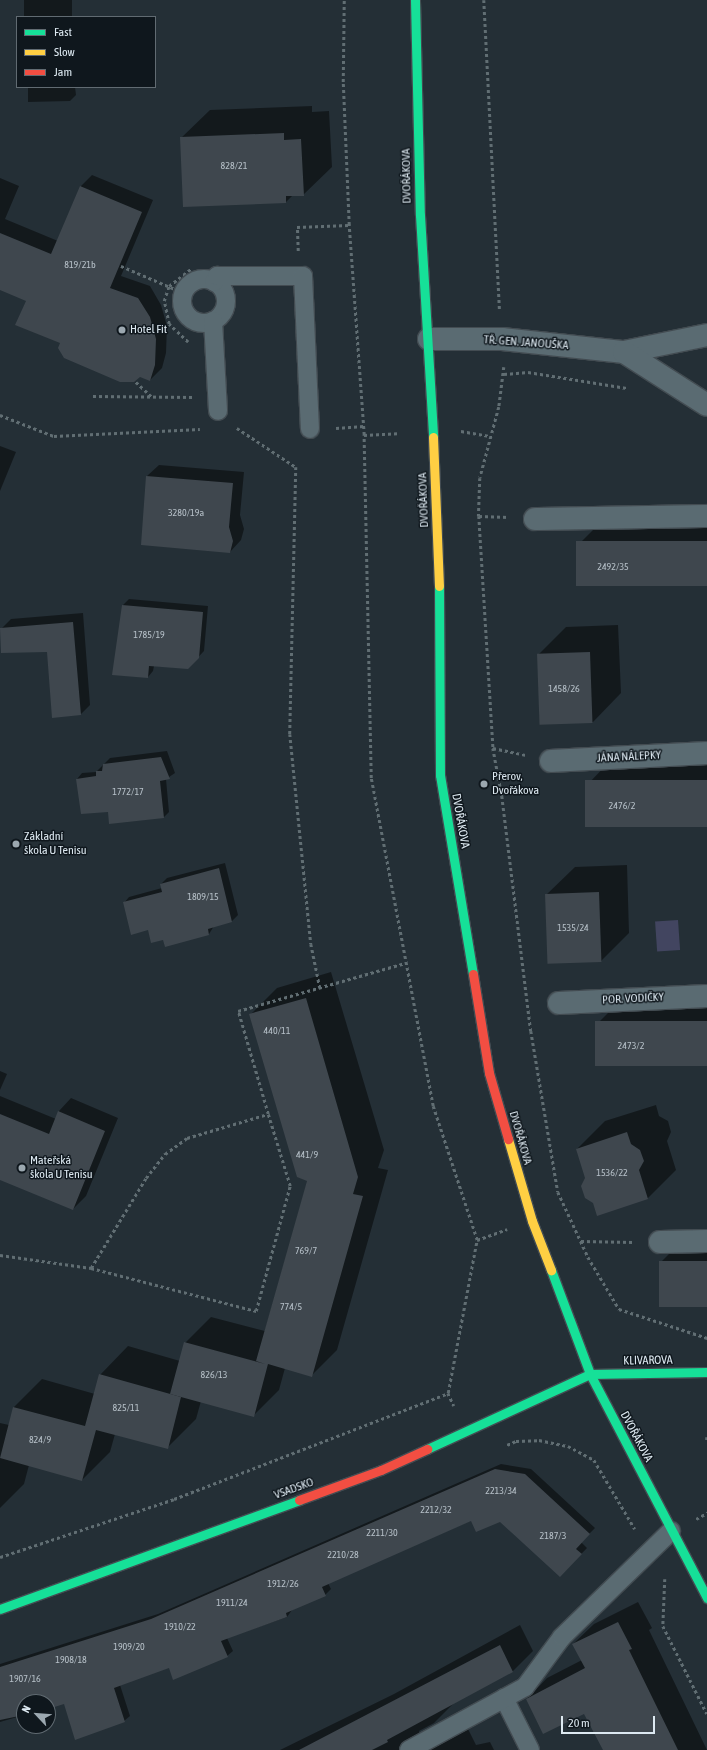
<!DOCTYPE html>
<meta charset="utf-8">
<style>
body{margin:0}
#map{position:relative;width:707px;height:1750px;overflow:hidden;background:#242f36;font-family:"Asap Condensed",sans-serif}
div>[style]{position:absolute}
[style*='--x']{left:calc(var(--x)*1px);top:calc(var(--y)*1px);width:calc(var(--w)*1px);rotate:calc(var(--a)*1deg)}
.green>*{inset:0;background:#424560;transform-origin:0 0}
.shadow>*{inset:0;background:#0007;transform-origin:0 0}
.building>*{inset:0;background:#3f474e;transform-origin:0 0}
.path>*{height:2.5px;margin-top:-1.25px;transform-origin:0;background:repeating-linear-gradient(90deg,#616e73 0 3px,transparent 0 6px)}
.roads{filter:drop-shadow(1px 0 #434c52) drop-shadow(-1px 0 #434c52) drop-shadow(0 1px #434c52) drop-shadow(0 -1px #434c52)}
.lane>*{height:18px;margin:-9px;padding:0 9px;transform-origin:9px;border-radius:9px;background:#5a6b72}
.lane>.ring{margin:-9px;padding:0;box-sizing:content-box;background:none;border:18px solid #5a6b72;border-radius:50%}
.street>*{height:22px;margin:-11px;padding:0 11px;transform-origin:11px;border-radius:11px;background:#5a6b72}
.fast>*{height:9px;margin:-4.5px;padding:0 4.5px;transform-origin:4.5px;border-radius:4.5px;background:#16e098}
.slow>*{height:9px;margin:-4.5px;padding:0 4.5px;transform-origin:4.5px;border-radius:4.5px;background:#ffcf43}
.jam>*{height:9px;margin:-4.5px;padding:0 4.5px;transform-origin:4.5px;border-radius:4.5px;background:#f24e42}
.dots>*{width:11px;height:11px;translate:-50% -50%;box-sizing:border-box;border:2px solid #0f171d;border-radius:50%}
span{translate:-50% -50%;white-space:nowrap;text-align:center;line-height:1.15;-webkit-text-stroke:3px #0f171d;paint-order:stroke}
.number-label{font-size:10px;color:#b6c0c8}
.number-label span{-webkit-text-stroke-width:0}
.street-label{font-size:12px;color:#dde9f1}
.poi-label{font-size:12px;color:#dde9f1}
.left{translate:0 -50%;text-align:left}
.legend{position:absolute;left:16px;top:16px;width:140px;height:72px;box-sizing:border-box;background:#0f171d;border:1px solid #616b72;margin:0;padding:5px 7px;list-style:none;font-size:12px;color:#dde9f1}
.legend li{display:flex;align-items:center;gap:8px;height:20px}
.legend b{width:20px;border:1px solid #616b72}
.north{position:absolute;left:16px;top:1694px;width:40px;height:40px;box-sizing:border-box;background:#0f171d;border:1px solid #616b72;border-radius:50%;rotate:296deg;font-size:11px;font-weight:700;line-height:16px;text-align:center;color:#dde9f1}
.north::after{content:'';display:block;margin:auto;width:14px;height:18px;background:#9ca8b0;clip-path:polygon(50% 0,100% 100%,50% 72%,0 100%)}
.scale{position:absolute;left:561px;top:1716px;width:94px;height:18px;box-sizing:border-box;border:2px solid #dde9f1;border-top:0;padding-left:5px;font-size:12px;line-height:14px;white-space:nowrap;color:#dde9f1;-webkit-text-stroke:3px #0f171d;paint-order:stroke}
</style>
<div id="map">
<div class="green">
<i style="left:678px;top:920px;width:30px;height:23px;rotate:86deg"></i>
</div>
<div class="shadow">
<i style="left:24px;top:0;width:48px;height:17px"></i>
<i style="clip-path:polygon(28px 87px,75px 87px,76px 95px,70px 101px,28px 102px)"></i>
<i style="clip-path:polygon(312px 106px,312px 112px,329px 111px,332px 167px,303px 195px,293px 195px,286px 202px,181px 138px,210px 110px)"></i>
<i style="clip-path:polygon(92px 175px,153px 200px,121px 276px,150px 286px,161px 305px,167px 326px,166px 353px,162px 368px,150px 380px,62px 343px,27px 300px,0 289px,0 178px,19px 186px,5px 219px,58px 241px,81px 186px)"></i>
<i style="clip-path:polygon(0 446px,16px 452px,0 491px)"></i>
<i style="clip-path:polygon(159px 465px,244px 472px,240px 515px,244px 529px,241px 540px,230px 552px,142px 544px,147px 476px)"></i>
<i style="clip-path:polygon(707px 525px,707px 585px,577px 546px,593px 530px)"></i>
<i style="clip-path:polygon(129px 599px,208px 606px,204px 651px,188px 668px,154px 666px,153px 671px,148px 677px,123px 605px)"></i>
<i style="clip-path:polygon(83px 613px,90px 705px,81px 714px,48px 651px,1px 629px,11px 619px)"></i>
<i style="clip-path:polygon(618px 625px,621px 693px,593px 722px,540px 724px,538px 655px,566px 627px)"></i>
<i style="clip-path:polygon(167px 751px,175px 773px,166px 779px,169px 812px,164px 817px,109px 811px,77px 779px,82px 773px,96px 772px,110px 758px)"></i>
<i style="clip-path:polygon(707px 757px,707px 826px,586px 786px,611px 760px)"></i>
<i style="clip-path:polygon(225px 863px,238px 915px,232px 921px,214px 926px,209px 934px,165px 946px,164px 939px,149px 929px,124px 903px,129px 897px,162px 888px,161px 884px,167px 878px)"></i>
<i style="clip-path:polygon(627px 865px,629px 933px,601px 961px,546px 895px,575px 867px)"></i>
<i style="clip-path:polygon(331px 972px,384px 1150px,378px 1168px,388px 1170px,337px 1350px,311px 1376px,285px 1368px,279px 1390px,253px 1416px,201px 1401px,196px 1419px,168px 1447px,115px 1434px,110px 1452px,82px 1480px,29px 1465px,24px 1484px,0 1508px,0 1423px,9px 1425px,14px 1407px,42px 1379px,95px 1394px,100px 1375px,128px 1346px,180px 1361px,185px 1343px,211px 1317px,265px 1331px,308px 1180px,251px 1014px,277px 988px)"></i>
<i style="clip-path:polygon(707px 997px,707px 1065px,596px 1025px,621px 1000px)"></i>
<i style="clip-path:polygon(0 1071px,7px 1074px,0 1090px)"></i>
<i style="clip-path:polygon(0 1096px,56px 1119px,59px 1111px,71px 1098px,118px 1118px,86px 1196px,73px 1209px,0 1179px)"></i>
<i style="clip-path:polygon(656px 1105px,659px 1116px,668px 1121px,671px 1132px,667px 1141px,676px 1170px,648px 1198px,598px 1214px,577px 1149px,605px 1121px)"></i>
<i style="clip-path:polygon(707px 1237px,707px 1306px,660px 1263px,685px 1238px)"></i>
<i style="clip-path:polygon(501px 1464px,531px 1469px,595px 1528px,581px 1542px,587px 1548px,560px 1576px,501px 1520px,472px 1520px,328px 1583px,331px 1589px,325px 1595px,292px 1610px,287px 1617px,227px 1638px,233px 1651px,227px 1656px,170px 1667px,120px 1685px,130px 1716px,124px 1721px,64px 1703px,48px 1708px,48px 1702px,24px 1702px,24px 1715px,0 1722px,0 1664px,158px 1614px)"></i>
<i style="clip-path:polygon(638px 1602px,652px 1628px,649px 1630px,707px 1750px,604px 1750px,585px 1712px,527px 1699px,547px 1678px,582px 1660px,573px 1644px,594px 1624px)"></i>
<i style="clip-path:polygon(520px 1625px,533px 1651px,513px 1671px,454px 1703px,434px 1723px,419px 1731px,420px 1735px,465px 1723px,476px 1745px,490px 1742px,494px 1750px,280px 1750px,394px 1694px)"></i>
</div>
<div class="building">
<i style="clip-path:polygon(284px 133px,284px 140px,301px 139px,304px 196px,286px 196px,286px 203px,183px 207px,180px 137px)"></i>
<i style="clip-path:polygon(80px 186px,142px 212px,110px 288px,138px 298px,150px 317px,156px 339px,155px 365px,150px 381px,140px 377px,134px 382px,120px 382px,64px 358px,58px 348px,60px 343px,15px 325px,26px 301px,0 290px,0 233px,51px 254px)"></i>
<i style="clip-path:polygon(146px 476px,233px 483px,229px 527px,233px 541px,230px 553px,141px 545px)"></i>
<i style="left:707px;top:541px;width:45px;height:131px;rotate:90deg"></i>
<i style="clip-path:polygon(122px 605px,203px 612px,199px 658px,188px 669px,149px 666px,148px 678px,112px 675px)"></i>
<i style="clip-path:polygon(73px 622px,81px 715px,52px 718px,47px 652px,1px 653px,0 628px)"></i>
<i style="left:590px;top:652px;width:71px;height:53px;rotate:88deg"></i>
<i style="clip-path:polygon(161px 757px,170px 779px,160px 781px,164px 818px,109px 824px,108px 812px,81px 814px,76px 779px,96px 776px,96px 771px,102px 771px,103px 764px)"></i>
<i style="left:707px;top:780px;width:47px;height:122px;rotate:90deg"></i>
<i style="clip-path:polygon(219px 868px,232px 922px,208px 929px,209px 935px,165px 947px,163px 940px,151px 943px,148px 930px,131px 935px,123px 902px,162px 892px,160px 884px)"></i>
<i style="left:599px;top:892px;width:70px;height:54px;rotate:88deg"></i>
<i style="clip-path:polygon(306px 998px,358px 1177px,353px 1194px,363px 1196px,312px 1377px,268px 1364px,254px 1417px,170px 1394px,184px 1342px,265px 1364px,256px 1361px,307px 1181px,297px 1177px,249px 1014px)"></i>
<i style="left:707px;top:1021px;width:45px;height:112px;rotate:90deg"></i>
<i style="clip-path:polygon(58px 1111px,105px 1131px,73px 1210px,0 1180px,0 1114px,49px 1134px)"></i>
<i style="clip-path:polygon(627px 1132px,631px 1144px,640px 1150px,644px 1161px,639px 1170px,648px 1199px,597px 1216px,593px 1203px,585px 1198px,581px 1186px,585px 1178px,576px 1149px)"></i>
<i style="left:707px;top:1261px;width:46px;height:48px;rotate:90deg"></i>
<i style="clip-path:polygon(99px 1374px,181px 1397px,168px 1449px,96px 1430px,82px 1481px,0 1458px,13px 1407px,85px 1426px)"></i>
<i style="clip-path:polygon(495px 1469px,525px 1474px,590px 1534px,576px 1549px,582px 1554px,560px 1577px,500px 1522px,476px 1532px,471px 1521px,322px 1587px,326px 1596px,286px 1613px,287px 1617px,221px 1641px,228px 1657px,173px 1680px,169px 1668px,114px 1688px,125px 1722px,75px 1740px,64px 1704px,48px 1709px,48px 1702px,24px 1702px,24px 1715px,0 1720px,0 1667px,151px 1619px)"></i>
<i style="clip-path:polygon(618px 1622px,632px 1649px,629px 1650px,678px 1750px,603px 1750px,584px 1714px,543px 1734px,526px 1699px,585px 1668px,572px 1644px)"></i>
<i style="clip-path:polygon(500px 1645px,513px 1672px,387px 1740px,388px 1742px,372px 1750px,299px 1750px)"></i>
</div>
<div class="path">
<i style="--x:484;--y:0;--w:312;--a:87.1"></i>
<i style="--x:298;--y:251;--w:24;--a:-92"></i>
<i style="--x:297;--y:227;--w:52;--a:-2.2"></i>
<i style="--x:121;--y:266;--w:69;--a:23.2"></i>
<i style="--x:188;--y:342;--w:26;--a:-137"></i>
<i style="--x:169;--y:324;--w:24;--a:-102"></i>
<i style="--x:164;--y:301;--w:16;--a:-72"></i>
<i style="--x:169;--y:286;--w:28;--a:-38"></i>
<i style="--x:504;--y:367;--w:40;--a:97.1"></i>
<i style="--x:499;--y:407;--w:73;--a:105"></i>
<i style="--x:480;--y:478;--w:38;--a:92"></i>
<i style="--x:479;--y:516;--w:232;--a:86.5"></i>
<i style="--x:493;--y:748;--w:49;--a:79.4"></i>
<i style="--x:502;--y:796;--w:237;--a:83"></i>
<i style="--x:531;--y:1031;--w:163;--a:80.5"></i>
<i style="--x:558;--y:1192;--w:72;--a:65.2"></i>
<i style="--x:588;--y:1257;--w:61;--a:59.2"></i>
<i style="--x:619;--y:1309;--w:93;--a:18.2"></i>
<i style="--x:504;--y:374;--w:24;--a:-5"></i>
<i style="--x:528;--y:372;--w:100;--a:9.2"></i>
<i style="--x:136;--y:382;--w:22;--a:43"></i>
<i style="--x:93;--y:396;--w:100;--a:0.6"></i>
<i style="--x:0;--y:415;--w:58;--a:21.3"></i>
<i style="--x:54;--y:436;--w:146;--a:-2.7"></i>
<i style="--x:237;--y:428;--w:71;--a:33.5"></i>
<i style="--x:296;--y:467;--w:267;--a:91.3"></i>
<i style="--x:290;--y:734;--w:211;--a:84.3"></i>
<i style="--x:311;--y:944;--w:45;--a:78.4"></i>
<i style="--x:336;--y:428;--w:28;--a:-4"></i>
<i style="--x:461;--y:431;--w:29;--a:10"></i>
<i style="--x:364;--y:435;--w:34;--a:-3"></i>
<i style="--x:479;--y:516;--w:30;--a:2"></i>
<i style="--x:493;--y:748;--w:33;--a:12"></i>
<i style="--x:477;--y:1240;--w:32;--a:-20"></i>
<i style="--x:581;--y:1241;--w:52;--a:1.1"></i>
<i style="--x:0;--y:1255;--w:92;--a:8.1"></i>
<i style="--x:91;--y:1268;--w:171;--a:14.6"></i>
<i style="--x:256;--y:1311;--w:130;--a:-74.8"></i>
<i style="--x:290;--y:1186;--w:75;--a:-107"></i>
<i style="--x:91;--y:1268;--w:105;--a:-58.6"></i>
<i style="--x:146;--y:1178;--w:31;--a:-52"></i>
<i style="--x:165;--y:1154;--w:27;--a:-36"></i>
<i style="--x:187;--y:1138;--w:84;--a:-16.5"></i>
<i style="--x:268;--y:1114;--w:107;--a:-106.2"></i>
<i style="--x:238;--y:1011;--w:174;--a:-16"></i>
<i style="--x:448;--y:1393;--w:14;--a:65"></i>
<i style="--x:707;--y:1437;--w:3;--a:90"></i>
<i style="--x:507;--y:1445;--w:10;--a:-24"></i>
<i style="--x:516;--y:1441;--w:23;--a:-2"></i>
<i style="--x:539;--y:1440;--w:30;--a:12"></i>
<i style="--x:568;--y:1446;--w:30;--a:28"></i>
<i style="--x:594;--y:1460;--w:80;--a:59.3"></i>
<i style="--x:696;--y:1519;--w:13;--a:-29"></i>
<i style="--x:0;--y:1557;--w:183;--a:-18.4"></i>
<i style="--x:174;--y:1499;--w:294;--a:-21.1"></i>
<i style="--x:448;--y:1393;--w:156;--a:-79.3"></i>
<i style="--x:477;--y:1240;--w:141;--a:-108.2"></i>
<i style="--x:433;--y:1106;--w:334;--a:-100.7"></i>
<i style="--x:371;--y:778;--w:343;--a:-91.2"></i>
<i style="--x:364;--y:435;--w:211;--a:-94.1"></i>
<i style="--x:349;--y:225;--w:143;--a:-92.4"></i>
<i style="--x:343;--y:82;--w:82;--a:-89.3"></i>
<i style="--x:665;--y:1579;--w:47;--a:92.4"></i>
<i style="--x:663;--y:1626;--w:98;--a:63.4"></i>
</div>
<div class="roads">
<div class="lane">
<i class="ring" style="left:182px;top:279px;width:26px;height:26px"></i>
<i style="--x:214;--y:282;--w:7;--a:-63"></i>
<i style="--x:217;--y:276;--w:86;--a:0"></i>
<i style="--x:303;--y:276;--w:153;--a:87.4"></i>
<i style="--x:213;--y:321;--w:90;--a:86.8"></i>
<i style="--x:504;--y:1698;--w:58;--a:63.4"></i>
<i style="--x:409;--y:1750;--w:132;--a:-28.5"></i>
<i style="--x:525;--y:1687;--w:62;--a:-53.5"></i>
<i style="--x:562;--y:1637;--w:152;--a:-44.2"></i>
</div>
<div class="street">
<i style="--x:429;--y:339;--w:73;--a:0"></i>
<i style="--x:502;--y:339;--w:123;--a:6.1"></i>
<i style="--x:624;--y:352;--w:85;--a:-11.6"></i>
<i style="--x:624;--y:352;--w:98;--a:32.6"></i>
<i style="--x:535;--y:519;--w:172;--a:-1"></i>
<i style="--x:551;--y:761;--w:156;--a:-2.9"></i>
<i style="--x:559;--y:1003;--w:148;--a:-2.7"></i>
<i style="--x:660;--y:1242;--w:47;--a:-1.2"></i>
</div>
<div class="fast">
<i style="--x:415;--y:0;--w:215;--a:88.7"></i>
<i style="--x:420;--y:215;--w:222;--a:86.6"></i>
<i style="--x:439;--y:586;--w:189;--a:89.7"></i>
<i style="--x:440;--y:775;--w:202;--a:80.6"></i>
<i style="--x:551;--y:1270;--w:111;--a:69.4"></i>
<i style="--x:590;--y:1374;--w:253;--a:62.4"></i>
<i style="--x:427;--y:1449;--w:179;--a:-24.7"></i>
<i style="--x:590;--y:1374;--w:117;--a:-1"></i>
<i style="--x:0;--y:1609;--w:318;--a:-20"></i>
</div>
<div class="slow">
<i style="--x:433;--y:437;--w:149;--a:87.7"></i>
<i style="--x:508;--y:1139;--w:85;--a:73.7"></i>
<i style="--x:532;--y:1221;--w:53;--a:68.8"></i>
</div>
<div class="jam">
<i style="--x:473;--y:974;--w:100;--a:80.8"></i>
<i style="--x:489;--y:1073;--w:69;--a:73.9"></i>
<i style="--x:299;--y:1500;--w:87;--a:-20.1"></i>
<i style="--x:381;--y:1470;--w:51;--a:-24.5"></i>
</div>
</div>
<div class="dots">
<i style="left:122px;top:330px;background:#9ca8b0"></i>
<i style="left:484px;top:784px;background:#9ca8b0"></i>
<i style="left:16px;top:844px;background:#9ca8b0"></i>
<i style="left:22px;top:1168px;background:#9ca8b0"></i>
</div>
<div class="number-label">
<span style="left:234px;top:166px">828/21</span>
<span style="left:80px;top:265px">819/21b</span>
<span style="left:186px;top:513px">3280/19a</span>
<span style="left:613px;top:567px">2492/35</span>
<span style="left:149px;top:635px">1785/19</span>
<span style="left:564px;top:689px">1458/26</span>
<span style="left:128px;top:792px">1772/17</span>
<span style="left:622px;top:806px">2476/2</span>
<span style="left:203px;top:897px">1809/15</span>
<span style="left:573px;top:928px">1535/24</span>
<span style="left:277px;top:1031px">440/11</span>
<span style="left:631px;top:1046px">2473/2</span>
<span style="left:307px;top:1155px">441/9</span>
<span style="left:612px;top:1173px">1536/22</span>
<span style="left:306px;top:1251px">769/7</span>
<span style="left:291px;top:1307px">774/5</span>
<span style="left:214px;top:1375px">826/13</span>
<span style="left:126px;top:1408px">825/11</span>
<span style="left:40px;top:1440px">824/9</span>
<span style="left:501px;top:1491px">2213/34</span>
<span style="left:436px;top:1510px">2212/32</span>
<span style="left:382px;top:1533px">2211/30</span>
<span style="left:553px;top:1536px">2187/3</span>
<span style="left:343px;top:1555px">2210/28</span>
<span style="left:283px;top:1584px">1912/26</span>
<span style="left:232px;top:1603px">1911/24</span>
<span style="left:180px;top:1627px">1910/22</span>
<span style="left:129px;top:1647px">1909/20</span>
<span style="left:71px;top:1660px">1908/18</span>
<span style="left:25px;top:1679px">1907/16</span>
</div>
<div class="street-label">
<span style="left:407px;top:176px;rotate:-91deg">DVOŘÁKOVA</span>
<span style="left:526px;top:343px;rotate:4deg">TŘ. GEN. JANOUŠKA</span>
<span style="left:424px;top:500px;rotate:-92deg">DVOŘÁKOVA</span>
<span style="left:629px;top:757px;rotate:-3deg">JÁNA NÁLEPKY</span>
<span style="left:460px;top:821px;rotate:80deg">DVOŘÁKOVA</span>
<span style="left:633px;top:999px;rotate:-3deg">POR. VODIČKY</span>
<span style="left:520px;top:1138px;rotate:74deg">DVOŘÁKOVA</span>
<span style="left:648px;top:1361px;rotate:-1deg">KLIVAROVA</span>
<span style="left:636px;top:1437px;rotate:62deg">DVOŘÁKOVA</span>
<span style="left:294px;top:1489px;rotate:-20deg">VSADSKO</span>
</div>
<div class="poi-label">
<span class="left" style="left:130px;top:330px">Hotel Fit</span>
<span class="left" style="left:492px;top:784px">Přerov,<br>Dvořákova</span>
<span class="left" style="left:24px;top:844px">Základní<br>škola U Tenisu</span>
<span class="left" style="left:30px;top:1168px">Mateřská<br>škola U Tenisu</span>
</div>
<ul class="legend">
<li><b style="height:5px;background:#16e098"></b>Fast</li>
<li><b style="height:5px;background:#ffcf43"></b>Slow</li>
<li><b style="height:5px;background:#f24e42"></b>Jam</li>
</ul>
<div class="north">N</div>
<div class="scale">20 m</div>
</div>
